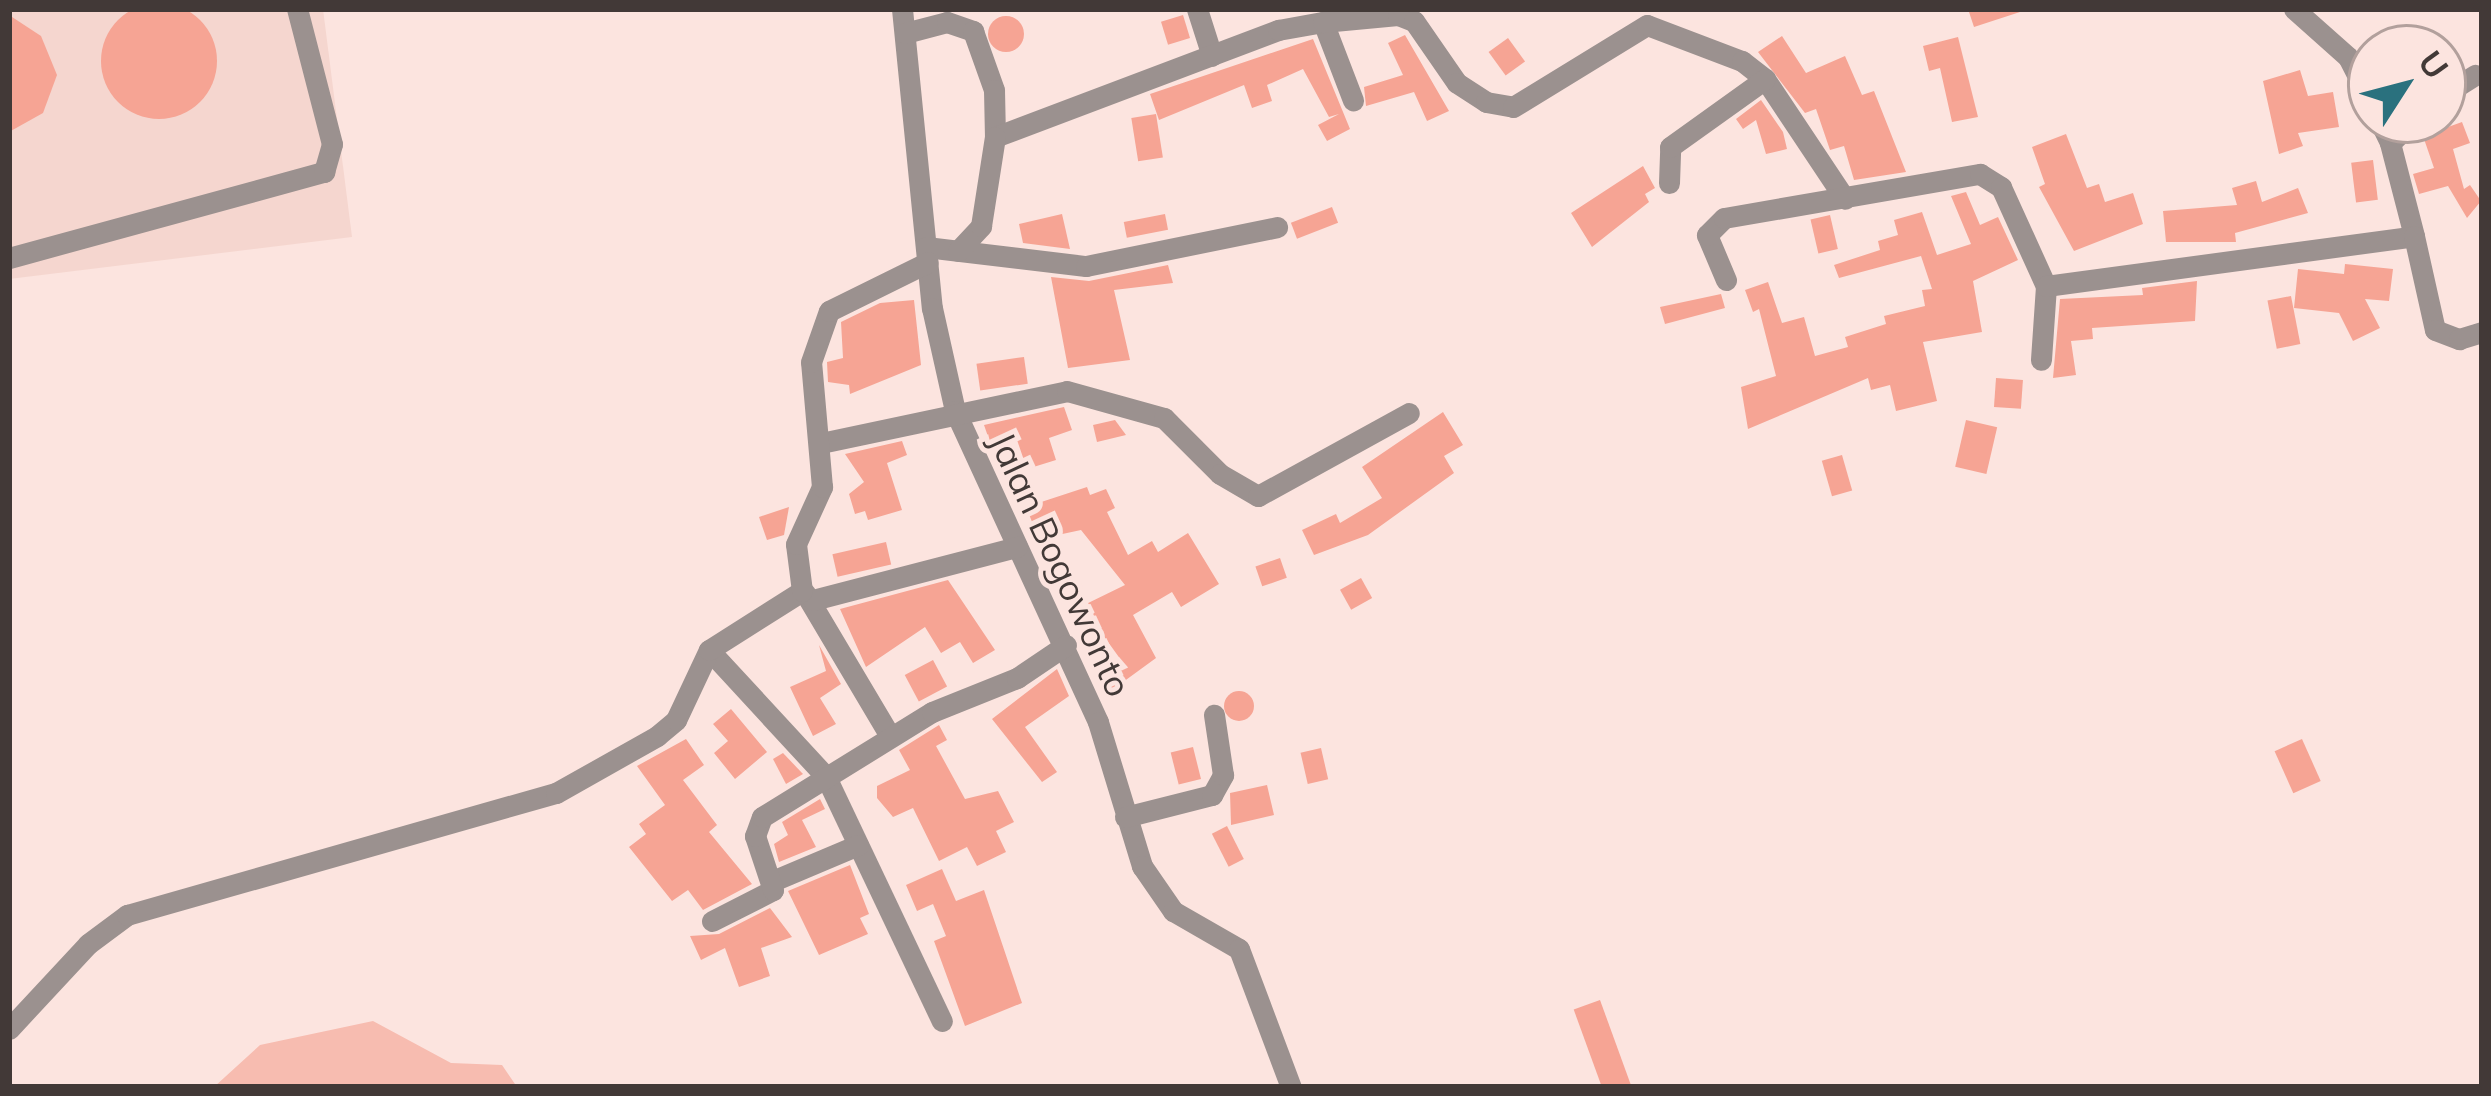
<!DOCTYPE html>
<style>
body{margin:0}
#map{position:relative;width:2491px;height:1096px;overflow:hidden;background:#fce4df;font-family:Mulish,sans-serif}
div>[style]{position:absolute}
[style*='--x']{left:calc(var(--x)*1px);top:calc(var(--y)*1px);width:calc(var(--w)*1px);rotate:calc(var(--a)*1deg)}
.built>*{inset:0;background:#f5d6cf}
.green>*{inset:0;background:#f7bcb0}
.building>*{inset:0;background:#f6a494;transform-origin:0 0}
.round{border-radius:50%}
.minor>*{height:21px;margin:-10.5px;padding:0 10.5px;transform-origin:10.5px;border-radius:10.5px;background:#9b918f}
span{translate:-50% -50%;white-space:nowrap;text-align:center;line-height:1.15;-webkit-text-stroke:10px #fce4df;paint-order:stroke}
.street-label{font-size:36px;color:#423937}
.frame{position:absolute;inset:0;border:12px solid #423937;pointer-events:none}
.north{position:absolute;left:2347px;top:24px;width:120px;height:120px;box-sizing:border-box;background:#fce4df;border:3px solid #b2a09c;border-radius:50%;rotate:54deg;font-size:33px;font-weight:700;line-height:48px;text-align:center;color:#423937}
.north::after{content:'';display:block;margin:auto;width:42px;height:54px;background:#2a717e;clip-path:polygon(50% 0,100% 100%,50% 72%,0 100%)}
</style>
<div id="map">
<div class="built">
<i style="clip-path:polygon(9px 9px,323px 9px,352px 237px,9px 279px)"></i>
</div>
<div class="green">
<i style="clip-path:polygon(373px 1021px,451px 1063px,502px 1065px,517px 1087px,214px 1087px,260px 1045px)"></i>
</div>
<div class="building">
<i class="round" style="left:101px;top:3px;width:116px;height:116px"></i>
<i style="clip-path:polygon(1968px 9px,2019px 9px,2020px 12px,1974px 27px)"></i>
<i style="clip-path:polygon(9px 15px,41px 36px,57px 75px,43px 113px,9px 132px)"></i>
<i style="left:1183px;top:15px;width:24px;height:23px;rotate:73deg"></i>
<i class="round" style="left:988px;top:16px;width:36px;height:36px"></i>
<i style="clip-path:polygon(1405px 35px,1449px 111px,1427px 121px,1414px 92px,1366px 106px,1364px 87px,1403px 75px,1388px 43px)"></i>
<i style="clip-path:polygon(1782px 36px,1806px 73px,1845px 56px,1862px 95px,1874px 91px,1906px 172px,1854px 180px,1844px 146px,1830px 150px,1816px 109px,1805px 113px,1758px 52px)"></i>
<i style="clip-path:polygon(1958px 37px,1978px 117px,1952px 122px,1940px 68px,1929px 71px,1923px 46px)"></i>
<i style="left:1508px;top:38px;width:29px;height:24px;rotate:54deg"></i>
<i style="clip-path:polygon(1313px 39px,1350px 129px,1327px 141px,1318px 125px,1339px 114px,1329px 117px,1303px 69px,1267px 85px,1272px 101px,1252px 108px,1244px 85px,1159px 120px,1150px 94px)"></i>
<i style="clip-path:polygon(2300px 70px,2308px 96px,2333px 92px,2339px 127px,2298px 133px,2303px 146px,2279px 154px,2263px 81px)"></i>
<i style="clip-path:polygon(1761px 100px,1783px 132px,1787px 149px,1766px 154px,1756px 120px,1743px 129px,1736px 119px)"></i>
<i style="left:1156px;top:114px;width:44px;height:25px;rotate:81deg"></i>
<i style="clip-path:polygon(2462px 122px,2470px 143px,2453px 149px,2464px 189px,2470px 185px,2481px 201px,2467px 218px,2448px 186px,2419px 194px,2413px 174px,2434px 168px,2423px 136px)"></i>
<i style="clip-path:polygon(2066px 134px,2087px 188px,2099px 184px,2105px 202px,2133px 193px,2143px 224px,2074px 251px,2039px 187px,2045px 184px,2032px 147px)"></i>
<i style="left:2373px;top:160px;width:40px;height:22px;rotate:83deg"></i>
<i style="clip-path:polygon(1643px 166px,1655px 188px,1645px 194px,1649px 202px,1592px 247px,1571px 213px)"></i>
<i style="clip-path:polygon(2256px 181px,2262px 202px,2298px 188px,2308px 213px,2235px 233px,2236px 242px,2166px 242px,2163px 211px,2237px 205px,2232px 188px)"></i>
<i style="clip-path:polygon(1966px 192px,1980px 225px,1998px 217px,2018px 260px,1973px 281px,1982px 332px,1923px 342px,1937px 401px,1896px 411px,1890px 385px,1871px 390px,1868px 378px,1748px 429px,1741px 387px,1776px 376px,1759px 309px,1753px 312px,1745px 290px,1768px 282px,1782px 323px,1804px 317px,1815px 356px,1848px 347px,1845px 337px,1886px 324px,1884px 316px,1925px 306px,1922px 290px,1932px 289px,1921px 256px,1839px 278px,1834px 265px,1880px 250px,1878px 241px,1898px 235px,1894px 220px,1922px 212px,1937px 255px,1971px 244px,1951px 196px)"></i>
<i style="left:1332px;top:207px;width:17px;height:44px;rotate:69deg"></i>
<i style="clip-path:polygon(1062px 214px,1070px 249px,1023px 243px,1019px 224px)"></i>
<i style="left:1165px;top:214px;width:16px;height:42px;rotate:79deg"></i>
<i style="left:1830px;top:215px;width:35px;height:20px;rotate:77deg"></i>
<i style="clip-path:polygon(2345px 264px,2393px 269px,2389px 301px,2365px 299px,2380px 328px,2353px 341px,2339px 313px,2294px 308px,2298px 269px,2344px 274px)"></i>
<i style="clip-path:polygon(1168px 265px,1173px 283px,1114px 290px,1130px 360px,1068px 368px,1051px 277px,1089px 281px)"></i>
<i style="clip-path:polygon(2197px 281px,2195px 321px,2092px 328px,2093px 339px,2071px 341px,2076px 375px,2053px 378px,2060px 299px,2143px 295px,2142px 288px)"></i>
<i style="clip-path:polygon(1721px 294px,1725px 308px,1665px 324px,1660px 307px)"></i>
<i style="left:2291px;top:296px;width:49px;height:24px;rotate:79deg"></i>
<i style="clip-path:polygon(914px 300px,921px 365px,850px 394px,849px 385px,828px 382px,827px 362px,843px 358px,841px 322px,880px 303px)"></i>
<i style="left:1024px;top:357px;width:27px;height:48px;rotate:82deg"></i>
<i style="left:1996px;top:378px;width:27px;height:29px;rotate:4deg"></i>
<i style="clip-path:polygon(1064px 407px,1072px 430px,1049px 438px,1056px 460px,1027px 469px,1017px 440px,992px 448px,984px 425px)"></i>
<i style="clip-path:polygon(1443px 412px,1463px 445px,1444px 456px,1454px 473px,1368px 535px,1314px 555px,1302px 530px,1336px 514px,1340px 523px,1382px 498px,1362px 467px)"></i>
<i style="clip-path:polygon(1115px 420px,1126px 435px,1097px 442px,1093px 425px)"></i>
<i style="left:1966px;top:420px;width:32px;height:48px;rotate:13deg"></i>
<i style="clip-path:polygon(902px 441px,907px 455px,887px 463px,902px 510px,868px 520px,865px 511px,855px 514px,849px 494px,864px 482px,845px 454px)"></i>
<i style="left:1842px;top:455px;width:37px;height:21px;rotate:74deg"></i>
<i style="clip-path:polygon(1087px 487px,1090px 495px,1106px 489px,1115px 508px,1107px 512px,1128px 555px,1152px 541px,1158px 552px,1188px 533px,1219px 584px,1181px 607px,1172px 592px,1133px 615px,1156px 658px,1108px 693px,1097px 673px,1121px 660px,1082px 606px,1125px 585px,1081px 530px,1039px 539px,1026px 507px)"></i>
<i style="clip-path:polygon(789px 507px,784px 535px,767px 540px,759px 517px)"></i>
<i style="left:886px;top:542px;width:23px;height:55px;rotate:77deg"></i>
<i style="left:1280px;top:558px;width:21px;height:26px;rotate:71deg"></i>
<i style="left:1361px;top:578px;width:23px;height:24px;rotate:61deg"></i>
<i style="clip-path:polygon(948px 580px,995px 650px,973px 663px,960px 642px,941px 653px,925px 627px,866px 667px,840px 609px)"></i>
<i style="clip-path:polygon(819px 645px,841px 684px,820px 698px,836px 724px,813px 736px,790px 687px,826px 671px)"></i>
<i style="left:933px;top:660px;width:30px;height:32px;rotate:62deg"></i>
<i style="clip-path:polygon(1057px 669px,1069px 696px,1025px 727px,1057px 772px,1042px 782px,992px 719px)"></i>
<i class="round" style="left:1224px;top:691px;width:30px;height:30px"></i>
<i style="clip-path:polygon(731px 709px,767px 752px,735px 779px,714px 753px,728px 741px,713px 724px)"></i>
<i style="clip-path:polygon(939px 725px,947px 740px,936px 746px,965px 799px,998px 791px,1014px 822px,996px 831px,1006px 852px,977px 866px,967px 847px,939px 861px,913px 808px,893px 817px,877px 798px,877px 786px,910px 770px,899px 750px)"></i>
<i style="clip-path:polygon(686px 739px,704px 765px,683px 780px,717px 825px,709px 832px,752px 884px,703px 910px,688px 890px,672px 901px,629px 847px,646px 834px,639px 824px,665px 805px,637px 766px)"></i>
<i style="left:2302px;top:739px;width:46px;height:30px;rotate:66deg"></i>
<i style="left:1193px;top:747px;width:33px;height:23px;rotate:76deg"></i>
<i style="left:1321px;top:748px;width:32px;height:21px;rotate:77deg"></i>
<i style="clip-path:polygon(783px 753px,803px 774px,786px 784px,773px 759px)"></i>
<i style="clip-path:polygon(1267px 785px,1274px 815px,1231px 825px,1230px 793px)"></i>
<i style="clip-path:polygon(820px 799px,825px 809px,802px 820px,816px 847px,779px 862px,774px 844px,788px 835px,782px 822px)"></i>
<i style="left:1227px;top:826px;width:37px;height:17px;rotate:63deg"></i>
<i style="clip-path:polygon(850px 865px,869px 914px,860px 918px,868px 934px,819px 955px,788px 891px)"></i>
<i style="clip-path:polygon(942px 869px,956px 901px,984px 890px,1022px 1003px,965px 1026px,934px 941px,946px 936px,933px 904px,917px 911px,906px 885px)"></i>
<i style="clip-path:polygon(770px 908px,792px 937px,761px 948px,770px 976px,739px 987px,725px 948px,701px 960px,690px 936px,719px 934px)"></i>
<i style="left:1600px;top:1000px;width:93px;height:28px;rotate:70deg"></i>
</div>
<div class="minor">
<i style="--x:902;--y:9;--w:301;--a:84.3"></i>
<i style="--x:932;--y:308;--w:106;--a:77.4"></i>
<i style="--x:955;--y:411;--w:342;--a:65.3"></i>
<i style="--x:1098;--y:722;--w:151;--a:73"></i>
<i style="--x:1142;--y:866;--w:55;--a:55.4"></i>
<i style="--x:1173;--y:911;--w:76;--a:29.9"></i>
<i style="--x:1239;--y:949;--w:147;--a:69.4"></i>
<i style="--x:1197;--y:9;--w:49;--a:72.3"></i>
<i style="--x:2294;--y:9;--w:72;--a:41.6"></i>
<i style="--x:2348;--y:57;--w:51;--a:62.9"></i>
<i style="--x:1323;--y:22;--w:84;--a:69"></i>
<i style="--x:905;--y:33;--w:43;--a:-14.7"></i>
<i style="--x:947;--y:22;--w:28;--a:19"></i>
<i style="--x:973;--y:31;--w:63;--a:70.4"></i>
<i style="--x:994;--y:90;--w:47;--a:88.8"></i>
<i style="--x:995;--y:137;--w:303;--a:-20.7"></i>
<i style="--x:1278;--y:30;--w:46;--a:-10.1"></i>
<i style="--x:1323;--y:22;--w:75;--a:-5.3"></i>
<i style="--x:1398;--y:15;--w:17;--a:21"></i>
<i style="--x:1414;--y:21;--w:75;--a:55.3"></i>
<i style="--x:1457;--y:83;--w:35;--a:33"></i>
<i style="--x:1486;--y:102;--w:27;--a:10"></i>
<i style="--x:1513;--y:107;--w:157;--a:-31.5"></i>
<i style="--x:1647;--y:25;--w:102;--a:20.8"></i>
<i style="--x:1742;--y:61;--w:29;--a:38"></i>
<i style="--x:1765;--y:79;--w:144;--a:56.3"></i>
<i style="--x:2443;--y:95;--w:38;--a:-32"></i>
<i style="--x:2379;--y:120;--w:25;--a:64"></i>
<i style="--x:2414;--y:120;--w:33;--a:136"></i>
<i style="--x:2390;--y:143;--w:96;--a:75.5"></i>
<i style="--x:1669;--y:183;--w:36;--a:-88"></i>
<i style="--x:1670;--y:147;--w:117;--a:-35.6"></i>
<i style="--x:926;--y:247;--w:161;--a:6.8"></i>
<i style="--x:1086;--y:266;--w:195;--a:-11.5"></i>
<i style="--x:958;--y:251;--w:34;--a:-47"></i>
<i style="--x:981;--y:226;--w:90;--a:-81.1"></i>
<i style="--x:9;--y:258;--w:327;--a:-15.3"></i>
<i style="--x:324;--y:172;--w:29;--a:-74"></i>
<i style="--x:332;--y:144;--w:139;--a:-104.5"></i>
<i style="--x:1726;--y:280;--w:49;--a:-112.9"></i>
<i style="--x:1707;--y:235;--w:24;--a:-45"></i>
<i style="--x:1724;--y:218;--w:260;--a:-9.8"></i>
<i style="--x:1980;--y:174;--w:25;--a:32"></i>
<i style="--x:2001;--y:187;--w:109;--a:65.6"></i>
<i style="--x:2046;--y:286;--w:74;--a:93.9"></i>
<i style="--x:2046;--y:286;--w:371;--a:-7.7"></i>
<i style="--x:2414;--y:236;--w:96;--a:77.4"></i>
<i style="--x:2435;--y:330;--w:26;--a:21"></i>
<i style="--x:2459;--y:339;--w:24;--a:-17"></i>
<i style="--x:821;--y:443;--w:251;--a:-11.9"></i>
<i style="--x:1067;--y:391;--w:101;--a:15.6"></i>
<i style="--x:1164;--y:418;--w:79;--a:45"></i>
<i style="--x:1220;--y:474;--w:44;--a:30.1"></i>
<i style="--x:1258;--y:496;--w:172;--a:-28.8"></i>
<i style="--x:805;--y:593;--w:166;--a:59.3"></i>
<i style="--x:813;--y:600;--w:211;--a:-14.6"></i>
<i style="--x:709;--y:650;--w:173;--a:47.3"></i>
<i style="--x:826;--y:777;--w:270;--a:64.6"></i>
<i style="--x:1125;--y:817;--w:90;--a:-14.2"></i>
<i style="--x:1212;--y:795;--w:23;--a:-61"></i>
<i style="--x:1223;--y:775;--w:61;--a:-98.5"></i>
<i style="--x:775;--y:880;--w:90;--a:-22.9"></i>
<i style="--x:712;--y:921;--w:68;--a:-26.9"></i>
<i style="--x:773;--y:890;--w:57;--a:-108.4"></i>
<i style="--x:755;--y:836;--w:20;--a:-70"></i>
<i style="--x:762;--y:817;--w:200;--a:-31.7"></i>
<i style="--x:932;--y:712;--w:92;--a:-21.8"></i>
<i style="--x:1017;--y:678;--w:59;--a:-34"></i>
<i style="--x:9;--y:1029;--w:116;--a:-47.1"></i>
<i style="--x:88;--y:944;--w:49;--a:-36.6"></i>
<i style="--x:127;--y:915;--w:446;--a:-15.9"></i>
<i style="--x:556;--y:793;--w:116;--a:-29.4"></i>
<i style="--x:657;--y:736;--w:25;--a:-40"></i>
<i style="--x:676;--y:720;--w:77;--a:-64.8"></i>
<i style="--x:709;--y:650;--w:110;--a:-32.4"></i>
<i style="--x:802;--y:591;--w:47;--a:-97.3"></i>
<i style="--x:796;--y:544;--w:63;--a:-65.5"></i>
<i style="--x:822;--y:487;--w:125;--a:-95"></i>
<i style="--x:811;--y:362;--w:54;--a:-70.6"></i>
<i style="--x:829;--y:311;--w:110;--a:-26.3"></i>
</div>
<div class="street-label">
<span style="left:1061px;top:564px;rotate:65deg">Jalan Bogowonto</span>
</div>
<div class="frame"></div>
<div class="north">U</div>
</div>
